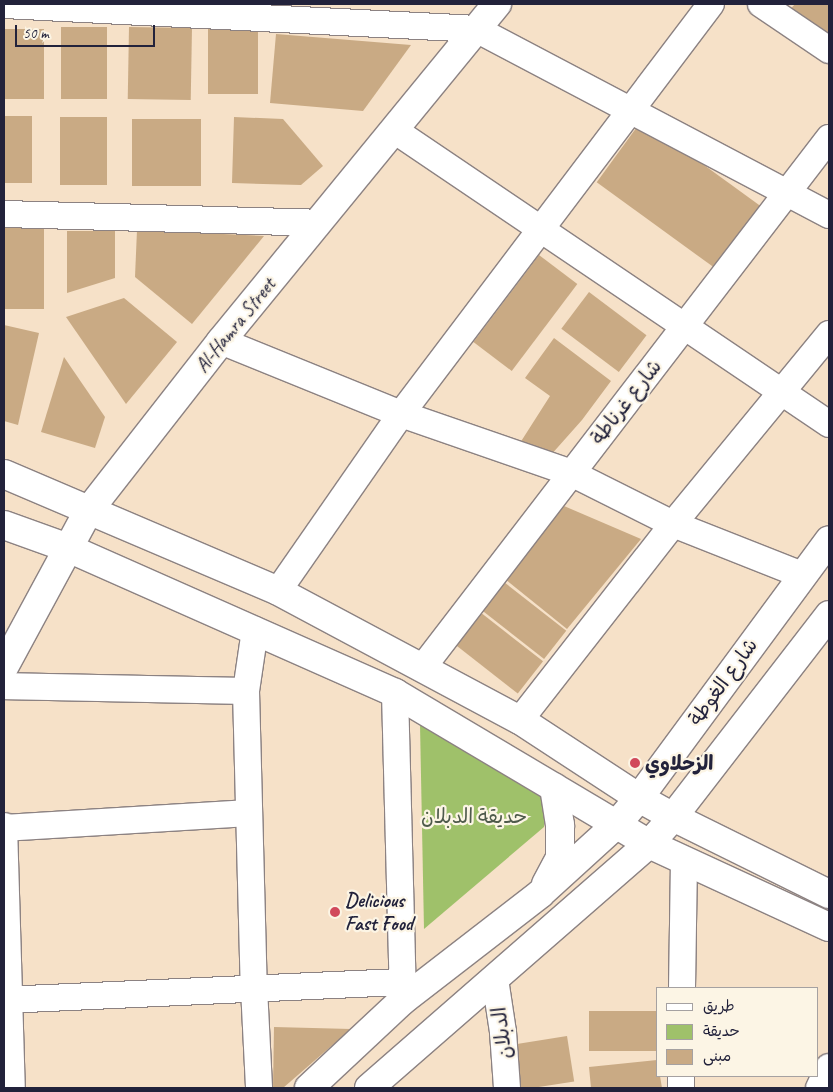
<!DOCTYPE html>
<meta charset="utf-8">
<style>
body{margin:0}
#map{position:relative;width:833px;height:1092px;overflow:hidden;background:#f6e1c8;font-family:Caveat,"Playpen Sans Arabic",sans-serif}
div>[style]{position:absolute}
[style*='--x']{left:calc(var(--x)*1px);top:calc(var(--y)*1px);width:calc(var(--w)*1px);rotate:calc(var(--a)*1deg)}
.green>*{inset:0;background:#9fc16a}
.building>*{inset:0;background:#c9aa84;transform-origin:0 0}
.roads{filter:drop-shadow(1px 0 #8c8282) drop-shadow(-1px 0 #8c8282) drop-shadow(0 1px #8c8282) drop-shadow(0 -1px #8c8282)}
.minor>*{height:26px;margin:-13px;padding:0 13px;transform-origin:13px;border-radius:13px;background:#fff}
.major>*{height:28px;margin:-14px;padding:0 14px;transform-origin:14px;border-radius:14px;background:#fff}
.dots>*{width:14px;height:14px;translate:-50% -50%;box-sizing:border-box;border:2px solid #fcf5e5;border-radius:50%}
span{translate:-50% -50%;white-space:nowrap;text-align:center;line-height:1.15;-webkit-text-stroke:4.5px #fcf5e5;paint-order:stroke}
.street-label{font-size:20px;color:#22223b}
.poi-label{font-size:20px;color:#22223b;font-weight:700}
.left{translate:0 -50%;text-align:left}
.park-label{font-size:20px;color:#4e5a4b}
.frame{position:absolute;inset:0;border:5px solid #22223b;pointer-events:none}
.legend{position:absolute;left:656px;top:987px;width:162px;height:90px;box-sizing:border-box;background:#fcf5e5;border:1px solid #a5a1a1;margin:0;padding:6px 9px;list-style:none;font-size:15px;color:#22223b}
.legend li{display:flex;align-items:center;gap:10px;height:25px}
.legend b{width:25px;border:1px solid #a5a1a1}
.scale{position:absolute;left:15px;top:25px;width:140px;height:22px;box-sizing:border-box;border:2px solid #22223b;border-top:0;padding-left:6px;font-size:15px;line-height:18px;white-space:nowrap;color:#22223b;-webkit-text-stroke:4px #fcf5e5;paint-order:stroke}
</style>
<div id="map">
<div class="green">
<i style="clip-path:polygon(420px 724px,543px 795px,545px 809px,544px 827px,424px 929px)"></i>
</div>
<div class="building">
<i style="clip-path:polygon(795px 4px,829px 4px,829px 47px,787px 13px)"></i>
<i style="left:208px;top:26px;width:50px;height:68px"></i>
<i style="left:61px;top:27px;width:46px;height:72px"></i>
<i style="left:129px;top:27px;width:63px;height:72px;rotate:1deg"></i>
<i style="left:4px;top:29px;width:40px;height:70px"></i>
<i style="clip-path:polygon(276px 34px,411px 45px,363px 111px,270px 103px)"></i>
<i style="left:4px;top:116px;width:28px;height:67px"></i>
<i style="left:60px;top:117px;width:47px;height:68px"></i>
<i style="clip-path:polygon(234px 117px,283px 119px,323px 166px,301px 185px,232px 183px)"></i>
<i style="left:132px;top:119px;width:69px;height:67px"></i>
<i style="left:642px;top:120px;width:149px;height:77px;rotate:36deg"></i>
<i style="left:4px;top:225px;width:40px;height:84px"></i>
<i style="clip-path:polygon(137px 230px,264px 236px,192px 324px,135px 277px)"></i>
<i style="clip-path:polygon(67px 231px,115px 231px,115px 278px,67px 293px)"></i>
<i style="left:539px;top:255px;width:48px;height:109px;rotate:37deg"></i>
<i style="left:589px;top:292px;width:72px;height:46px;rotate:37deg"></i>
<i style="clip-path:polygon(124px 298px,177px 342px,126px 404px,66px 317px)"></i>
<i style="clip-path:polygon(4px 325px,39px 333px,18px 425px,4px 421px)"></i>
<i style="clip-path:polygon(554px 338px,611px 381px,582px 420px,550px 456px,520px 443px,550px 396px,525px 378px)"></i>
<i style="clip-path:polygon(64px 357px,105px 417px,95px 448px,41px 432px)"></i>
<i style="clip-path:polygon(564px 506px,641px 539px,567px 629px,505px 579px)"></i>
<i style="left:504px;top:582px;width:79px;height:36px;rotate:38deg"></i>
<i style="left:480px;top:612px;width:80px;height:41px;rotate:38deg"></i>
<i style="left:657px;top:1011px;width:40px;height:68px;rotate:90deg"></i>
<i style="clip-path:polygon(274px 1027px,351px 1029px,283px 1088px,273px 1088px)"></i>
<i style="left:567px;top:1036px;width:46px;height:57px;rotate:81deg"></i>
<i style="clip-path:polygon(657px 1060px,657px 1076px,660px 1076px,662px 1088px,591px 1088px,589px 1067px)"></i>
</div>
<div class="roads">
<div class="minor">
<i style="--x:761;--y:4;--w:82;--a:34.1"></i>
<i style="--x:4;--y:5;--w:473;--a:2.9"></i>
<i style="--x:476;--y:29;--w:399;--a:27.8"></i>
<i style="--x:394;--y:130;--w:525;--a:34.05"></i>
<i style="--x:4;--y:214;--w:313;--a:1.6"></i>
<i style="--x:221;--y:341;--w:194;--a:22.1"></i>
<i style="--x:401;--y:414;--w:180;--a:19.1"></i>
<i style="--x:571;--y:473;--w:114;--a:26.6"></i>
<i style="--x:673;--y:524;--w:139;--a:21.6"></i>
<i style="--x:278;--y:591;--w:216;--a:-55.2"></i>
<i style="--x:401;--y:414;--w:514;--a:-52.91"></i>
<i style="--x:255;--y:630;--w:62;--a:98.4"></i>
<i style="--x:246;--y:691;--w:297;--a:88.5"></i>
<i style="--x:254;--y:988;--w:100;--a:87.1"></i>
<i style="--x:423;--y:667;--w:667;--a:-52.49"></i>
<i style="--x:4;--y:686;--w:242;--a:1.2"></i>
<i style="--x:395;--y:693;--w:306;--a:88.5"></i>
<i style="--x:520;--y:720;--w:249;--a:-52"></i>
<i style="--x:673;--y:524;--w:246;--a:-50.6"></i>
<i style="--x:4;--y:826;--w:262;--a:88.3"></i>
<i style="--x:4;--y:828;--w:245;--a:-3.5"></i>
<i style="--x:495;--y:979;--w:54;--a:81.4"></i>
<i style="--x:503;--y:1032;--w:56;--a:85.9"></i>
<i style="--x:682;--y:988;--w:128;--a:-89.1"></i>
<i style="--x:4;--y:1000;--w:398;--a:-2.6"></i>
<i style="--x:681;--y:1088;--w:12;--a:-90"></i>
<i style="--x:819;--y:1088;--w:23;--a:-65"></i>
</div>
<div class="major">
<i style="--x:4;--y:474;--w:298;--a:23.1"></i>
<i style="--x:278;--y:591;--w:274;--a:28.1"></i>
<i style="--x:520;--y:720;--w:142;--a:33.2"></i>
<i style="--x:639;--y:798;--w:39;--a:29"></i>
<i style="--x:673;--y:817;--w:174;--a:26.3"></i>
<i style="--x:4;--y:525;--w:68;--a:19.8"></i>
<i style="--x:68;--y:548;--w:358;--a:23.9"></i>
<i style="--x:395;--y:693;--w:295;--a:30.7"></i>
<i style="--x:649;--y:844;--w:198;--a:24.8"></i>
<i style="--x:4;--y:667;--w:179;--a:-61.6"></i>
<i style="--x:89;--y:510;--w:214;--a:-52"></i>
<i style="--x:221;--y:341;--w:436;--a:-50.7"></i>
<i style="--x:546;--y:884;--w:30;--a:-62"></i>
<i style="--x:560;--y:858;--w:33;--a:-90"></i>
<i style="--x:560;--y:825;--w:38;--a:-99"></i>
<i style="--x:309;--y:1088;--w:129;--a:-43.1"></i>
<i style="--x:403;--y:1000;--w:173;--a:-37.7"></i>
<i style="--x:540;--y:894;--w:104;--a:-42.3"></i>
<i style="--x:617;--y:824;--w:34;--a:-50"></i>
<i style="--x:639;--y:798;--w:320;--a:-53.6"></i>
<i style="--x:369;--y:1088;--w:371;--a:-41.1"></i>
<i style="--x:649;--y:844;--w:36;--a:-48"></i>
<i style="--x:673;--y:817;--w:255;--a:-52.3"></i>
</div>
</div>
<div class="dots">
<i style="left:635px;top:763px;background:#d1495b"></i>
<i style="left:335px;top:912px;background:#d1495b"></i>
</div>
<div class="street-label">
<span style="left:235px;top:325px;rotate:-51deg">Al-Hamra Street</span>
<span style="left:626px;top:402px;rotate:-52deg">شارع غرناطة</span>
<span style="left:723px;top:682px;rotate:-54deg">شارع الغوطة</span>
<span style="left:502px;top:1033px;rotate:-97deg">الدبلان</span>
</div>
<div class="poi-label">
<span class="left" style="left:645px;top:763px">الزحلاوي</span>
<span class="left" style="left:345px;top:912px">Delicious<br>Fast Food</span>
</div>
<div class="park-label">
<span style="left:474px;top:816px">حديقة الدبلان</span>
</div>
<div class="frame"></div>
<ul class="legend">
<li><b style="height:6px;background:#fff"></b>طريق</li>
<li><b style="height:14px;background:#9fc16a"></b>حديقة</li>
<li><b style="height:14px;background:#c9aa84"></b>مبنى</li>
</ul>
<div class="scale">50 m</div>
</div>
